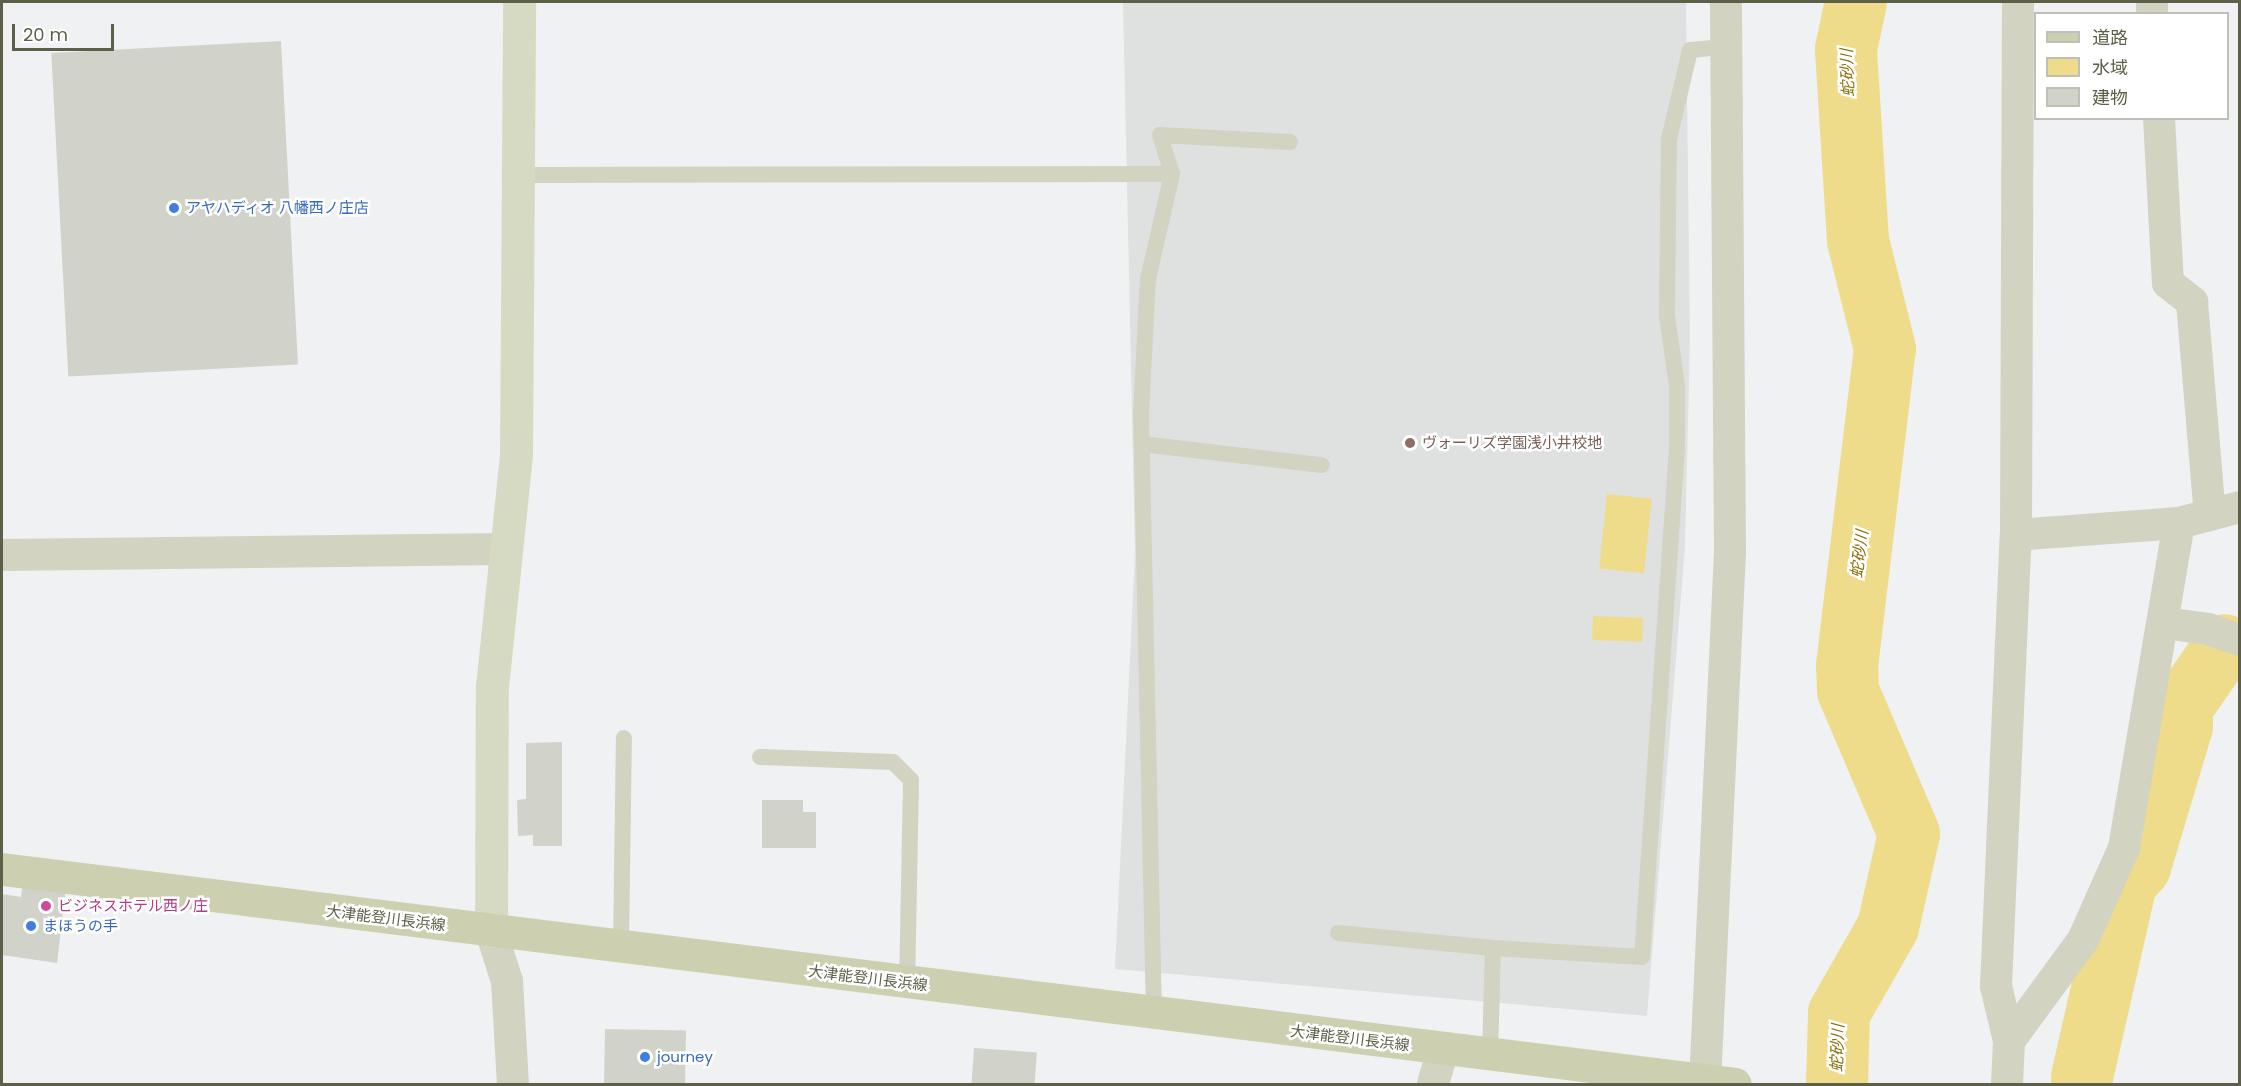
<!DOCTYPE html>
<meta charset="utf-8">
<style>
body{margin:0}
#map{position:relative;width:2241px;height:1086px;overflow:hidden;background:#f0f1f3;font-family:Poppins,"Noto Sans JP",sans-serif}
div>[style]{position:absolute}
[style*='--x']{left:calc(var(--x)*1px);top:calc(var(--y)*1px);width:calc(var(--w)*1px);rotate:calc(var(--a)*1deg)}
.education>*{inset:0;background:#dfe1e1}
.water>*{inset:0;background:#efdc8a;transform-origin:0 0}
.river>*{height:62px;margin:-31px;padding:0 31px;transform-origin:31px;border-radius:31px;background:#efdc8a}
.building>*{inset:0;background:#d1d3ca;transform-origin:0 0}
.lane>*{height:16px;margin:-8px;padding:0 8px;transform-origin:8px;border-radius:8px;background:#d2d3c1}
.street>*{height:32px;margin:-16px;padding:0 16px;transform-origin:16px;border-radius:16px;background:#d2d3c1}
.secondary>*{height:33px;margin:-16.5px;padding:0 16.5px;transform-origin:16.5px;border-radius:16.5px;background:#d7dac3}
.primary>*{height:33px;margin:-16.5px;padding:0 16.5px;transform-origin:16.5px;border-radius:16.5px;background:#cdd0b0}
.dots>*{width:16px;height:16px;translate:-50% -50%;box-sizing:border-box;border:3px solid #fff;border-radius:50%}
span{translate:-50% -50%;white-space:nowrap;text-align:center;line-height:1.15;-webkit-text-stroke:5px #fff;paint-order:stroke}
.shop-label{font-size:15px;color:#366cbe}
.left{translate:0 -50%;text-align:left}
.education-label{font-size:15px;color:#785e54}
.hotel-label{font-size:15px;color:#b23c85}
.street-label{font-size:15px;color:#5d5f48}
.water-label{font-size:16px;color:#8a710a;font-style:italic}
.frame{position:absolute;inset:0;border:3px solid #5d5f48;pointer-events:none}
.legend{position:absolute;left:2034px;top:12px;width:195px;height:108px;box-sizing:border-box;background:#fff;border:2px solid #bebfb6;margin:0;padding:8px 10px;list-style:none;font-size:18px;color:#5d5f48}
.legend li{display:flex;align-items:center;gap:12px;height:30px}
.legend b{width:30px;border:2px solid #bebfb6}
.scale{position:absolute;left:12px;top:24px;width:102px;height:27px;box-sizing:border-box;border:3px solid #5d5f48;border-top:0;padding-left:8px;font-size:18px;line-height:21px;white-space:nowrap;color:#5d5f48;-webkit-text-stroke:4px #fff;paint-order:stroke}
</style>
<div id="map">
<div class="education">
<i style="clip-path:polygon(1123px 2px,1686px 2px,1690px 339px,1685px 547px,1647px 1016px,1115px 969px,1135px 552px)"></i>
</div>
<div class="water">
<i style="left:1607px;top:494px;width:45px;height:75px;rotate:6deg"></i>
<i style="left:1593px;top:616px;width:50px;height:24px;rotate:2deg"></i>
</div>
<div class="river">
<i style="--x:2082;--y:1077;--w:199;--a:-77.2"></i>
<i style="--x:2126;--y:883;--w:21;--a:-49"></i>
<i style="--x:2140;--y:867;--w:147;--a:-73.4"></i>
<i style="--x:2182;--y:726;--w:19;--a:-90"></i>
<i style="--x:2182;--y:707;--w:75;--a:-55.3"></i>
<i style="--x:1837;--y:1084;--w:71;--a:-88.4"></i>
<i style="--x:1839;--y:1013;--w:99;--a:-60.3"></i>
<i style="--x:1888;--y:927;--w:95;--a:-77.3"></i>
<i style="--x:1909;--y:834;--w:155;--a:-113.1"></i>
<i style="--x:1848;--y:691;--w:25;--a:-92"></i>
<i style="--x:1847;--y:666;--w:319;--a:-83.2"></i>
<i style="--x:1885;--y:349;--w:111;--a:-104"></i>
<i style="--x:1858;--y:241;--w:192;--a:-93.6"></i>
<i style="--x:1846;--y:49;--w:48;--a:-78"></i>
</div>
<div class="building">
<i style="left:281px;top:41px;width:324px;height:230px;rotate:87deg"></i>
<i style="clip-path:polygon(562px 742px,562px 846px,533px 846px,533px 835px,518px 836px,517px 800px,526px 799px,526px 743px)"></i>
<i style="clip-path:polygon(762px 800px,803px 800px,803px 812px,816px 812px,816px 848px,762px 848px)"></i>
<i style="clip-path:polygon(24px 874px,67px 880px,57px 963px,2px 955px,2px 894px,21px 897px)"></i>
<i style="left:605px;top:1029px;width:81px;height:55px;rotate:1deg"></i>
<i style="left:974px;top:1048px;width:63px;height:36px;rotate:4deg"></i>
</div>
<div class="lane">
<i style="--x:519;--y:175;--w:653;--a:-0.09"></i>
<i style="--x:1142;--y:444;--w:181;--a:6.7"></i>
<i style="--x:760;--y:757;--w:133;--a:2.2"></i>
<i style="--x:893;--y:762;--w:25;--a:45"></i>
<i style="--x:911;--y:780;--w:203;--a:91.1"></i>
<i style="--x:1338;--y:933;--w:156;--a:5.5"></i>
<i style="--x:621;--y:946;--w:208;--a:-89.2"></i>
<i style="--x:1154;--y:1015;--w:600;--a:-91.24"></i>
<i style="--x:1141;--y:415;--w:136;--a:-87.1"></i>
<i style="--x:1148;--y:279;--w:108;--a:-77.1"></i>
<i style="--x:1172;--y:174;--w:41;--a:-107.1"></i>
<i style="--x:1160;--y:135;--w:130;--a:3.1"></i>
<i style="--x:1490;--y:1054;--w:106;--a:-88.4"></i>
<i style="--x:1493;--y:948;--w:149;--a:3.5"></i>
<i style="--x:1642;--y:957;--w:511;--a:-86.07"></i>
<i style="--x:1677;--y:447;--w:61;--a:-90"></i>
<i style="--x:1677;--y:386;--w:71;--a:-98.1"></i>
<i style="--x:1667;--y:316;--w:177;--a:-89.4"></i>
<i style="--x:1669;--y:139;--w:91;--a:-76.7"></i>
<i style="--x:1690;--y:50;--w:36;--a:-5"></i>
</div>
<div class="street">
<i style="--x:2152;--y:2;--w:12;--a:90"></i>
<i style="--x:2159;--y:118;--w:165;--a:86.9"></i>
<i style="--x:2168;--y:283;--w:31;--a:38"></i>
<i style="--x:2192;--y:302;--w:214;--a:85.2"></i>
<i style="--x:2016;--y:535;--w:163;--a:-4.2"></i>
<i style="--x:2179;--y:523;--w:63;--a:-14.7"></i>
<i style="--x:2;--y:555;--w:502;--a:-0.68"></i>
<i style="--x:2164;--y:623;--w:44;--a:7.8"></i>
<i style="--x:2208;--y:629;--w:34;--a:19"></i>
<i style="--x:491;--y:931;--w:52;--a:72.3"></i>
<i style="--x:507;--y:981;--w:103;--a:86.7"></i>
<i style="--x:2009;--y:1041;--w:125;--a:-53.8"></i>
<i style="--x:2083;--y:940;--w:101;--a:-66"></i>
<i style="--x:2124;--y:848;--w:330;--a:-80.4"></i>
<i style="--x:1433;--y:1084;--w:36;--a:-74"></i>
<i style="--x:1705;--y:1084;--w:533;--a:-87.31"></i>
<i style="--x:1730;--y:552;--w:550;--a:-90.42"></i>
<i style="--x:2007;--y:1084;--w:43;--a:-87.3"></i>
<i style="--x:2009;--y:1041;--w:57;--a:-103.3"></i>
<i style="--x:1996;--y:986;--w:451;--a:-87.5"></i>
<i style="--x:2016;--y:535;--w:533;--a:-89.79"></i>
</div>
<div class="secondary">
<i style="--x:491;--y:931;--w:244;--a:-89.8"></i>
<i style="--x:492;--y:687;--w:234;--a:-84.1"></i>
<i style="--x:516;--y:454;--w:452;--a:-89.6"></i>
</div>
<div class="primary">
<i style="--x:2;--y:869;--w:1746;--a:7.07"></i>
</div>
<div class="dots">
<i style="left:174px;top:208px;background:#3f7fe0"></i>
<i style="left:1410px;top:443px;background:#8d6e63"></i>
<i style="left:46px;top:906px;background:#d1479c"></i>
<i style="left:31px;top:926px;background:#3f7fe0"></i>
<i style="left:645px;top:1057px;background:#3f7fe0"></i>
</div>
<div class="shop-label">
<span class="left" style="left:186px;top:208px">アヤハディオ 八幡西ノ庄店</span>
<span class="left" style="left:43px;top:926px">まほうの手</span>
<span class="left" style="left:657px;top:1057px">journey</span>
</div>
<div class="education-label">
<span class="left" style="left:1422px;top:443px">ヴォーリズ学園浅小井校地</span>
</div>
<div class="hotel-label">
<span class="left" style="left:58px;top:906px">ビジネスホテル西ノ庄</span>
</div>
<div class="street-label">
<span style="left:386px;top:918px;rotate:7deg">大津能登川長浜線</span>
<span style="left:868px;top:978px;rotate:7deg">大津能登川長浜線</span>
<span style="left:1350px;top:1038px;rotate:7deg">大津能登川長浜線</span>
</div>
<div class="water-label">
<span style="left:1848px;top:73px;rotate:-92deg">蛇砂川</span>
<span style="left:1860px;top:554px;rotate:-83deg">蛇砂川</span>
<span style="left:1838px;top:1048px;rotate:-88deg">蛇砂川</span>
</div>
<div class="frame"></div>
<ul class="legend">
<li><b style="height:8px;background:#cdd0b0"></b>道路</li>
<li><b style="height:16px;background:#efdc8a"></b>水域</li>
<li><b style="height:16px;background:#d1d3ca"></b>建物</li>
</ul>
<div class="scale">20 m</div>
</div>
